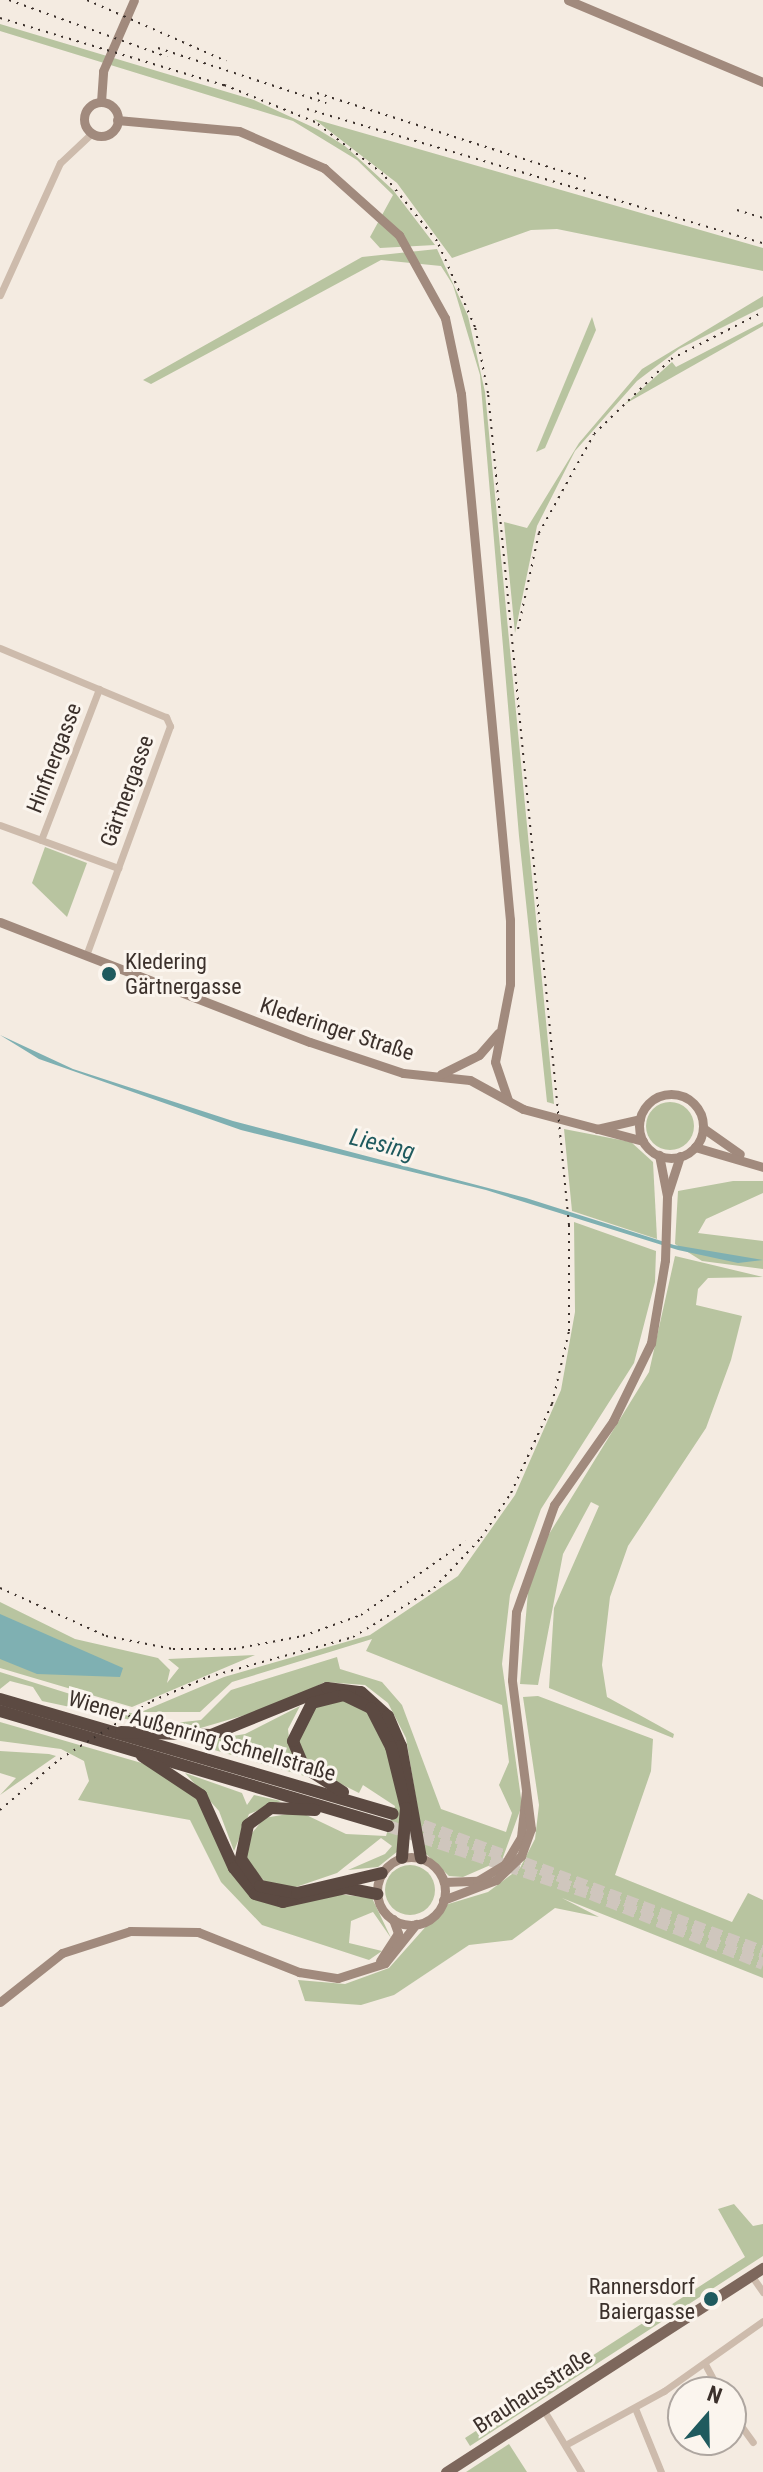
<!DOCTYPE html>
<meta charset="utf-8">
<style>
body{margin:0}
#map{position:relative;width:763px;height:2472px;overflow:hidden;background:#f4ebe1;font-family:"Roboto Condensed",sans-serif}
div>[style]{position:absolute}
[style*='--x']{left:calc(var(--x)*1px);top:calc(var(--y)*1px);width:calc(var(--w)*1px);rotate:calc(var(--a)*1deg)}
.green>*{inset:0;background:#b8c4a0}
.round{border-radius:50%}
.water>*{inset:0;background:#7fb0b2}
.highway-tunnel>*{height:12px;margin-top:-6px;transform-origin:0;background:repeating-linear-gradient(90deg,#cfc6bd 0 12px,transparent 0 18px)}
.street>*{height:7px;margin:-3.5px;padding:0 3.5px;transform-origin:3.5px;border-radius:3.5px;background:#cdbbac}
.secondary>*{height:9px;margin:-4.5px;padding:0 4.5px;transform-origin:4.5px;border-radius:4.5px;background:#a18a7d}
.secondary>.ring{margin:-4.5px;padding:0;box-sizing:content-box;background:none;border:9px solid #a18a7d;border-radius:50%}
.primary>*{height:11px;margin:-5.5px;padding:0 5.5px;transform-origin:5.5px;border-radius:5.5px;background:#7d675c}
.highway>*{height:12px;margin:-6px;padding:0 6px;transform-origin:6px;border-radius:6px;background:#5c4a42}
.rail>*{height:2px;margin-top:-1px;transform-origin:0;background:repeating-linear-gradient(90deg,#3b302b 0 2px,transparent 0 8px)}
.dots>*{width:22px;height:22px;translate:-50% -50%;box-sizing:border-box;border:4px solid #fbf5ee;border-radius:50%}
span{translate:-50% -50%;white-space:nowrap;text-align:center;line-height:1.15;-webkit-text-stroke:6px #fbf5ee;paint-order:stroke}
.street-label{font-size:22px;color:#3b302b}
.poi-label{font-size:22px;color:#3b302b}
.left{translate:0 -50%;text-align:left}
.right{translate:-100% -50%;text-align:right}
.water-label{font-size:24px;color:#1f5a5e;font-style:italic}
.north{position:absolute;left:667px;top:2376px;width:80px;height:80px;box-sizing:border-box;background:#fbf5ee;border:2px solid #aea6a0;border-radius:50%;rotate:20deg;font-size:22px;font-weight:700;line-height:32px;text-align:center;color:#3b302b}
.north::after{content:'';display:block;margin:auto;width:28px;height:36px;background:#1f5a5e;clip-path:polygon(50% 0,100% 100%,50% 72%,0 100%)}
</style>
<div id="map">
<div class="green">
<i style="clip-path:polygon(0 24px,254px 100px,319px 130px,345px 146px,393px 190px,435px 245px,380px 248px,370px 237px,393px 195px,357px 160px,293px 121px,0 31px)"></i>
<i style="clip-path:polygon(314px 119px,763px 248px,763px 271px,557px 229px,531px 230px,452px 258px,397px 183px)"></i>
<i style="clip-path:polygon(437px 249px,468px 316px,485px 392px,554px 1104px,547px 1102px,519px 836px,480px 375px,453px 285px,441px 266px,381px 260px,151px 384px,143px 380px,362px 257px)"></i>
<i style="clip-path:polygon(763px 296px,763px 307px,679px 349px,637px 381px,575px 451px,537px 526px,515px 633px,504px 522px,527px 528px,579px 443px,642px 369px)"></i>
<i style="clip-path:polygon(592px 317px,596px 330px,545px 448px,536px 452px)"></i>
<i style="clip-path:polygon(763px 322px,763px 326px,625px 404px,672px 362px,676px 367px)"></i>
<i style="clip-path:polygon(45px 847px,87px 863px,67px 917px,32px 883px)"></i>
<i class="round" style="left:646px;top:1102px;width:48px;height:48px"></i>
<i style="clip-path:polygon(564px 1129px,631px 1142px,653px 1162px,657px 1239px,572px 1211px)"></i>
<i style="clip-path:polygon(733px 1181px,763px 1181px,763px 1193px,706px 1219px,698px 1233px,763px 1241px,763px 1269px,702px 1261px,675px 1244px,678px 1191px)"></i>
<i style="clip-path:polygon(574px 1222px,656px 1251px,655px 1282px,634px 1363px,541px 1509px,510px 1595px,502px 1664px,522px 1805px,502px 1860px,463px 1877px,449px 1876px,425px 1853px,406px 1738px,388px 1703px,365px 1685px,325px 1682px,276px 1706px,187px 1732px,42px 1701px,33px 1687px,10px 1681px,0 1689px,0 1672px,166px 1724px,201px 1720px,231px 1690px,337px 1657px,340px 1669px,382px 1682px,402px 1705px,441px 1809px,506px 1832px,512px 1813px,499px 1785px,509px 1762px,502px 1705px,366px 1651px,372px 1639px,232px 1682px,200px 1712px,141px 1712px,224px 1677px,370px 1635px,458px 1576px,515px 1495px,561px 1390px,575px 1312px)"></i>
<i style="clip-path:polygon(675px 1256px,763px 1277px,708px 1278px,698px 1289px,696px 1305px,742px 1316px,731px 1360px,706px 1428px,628px 1546px,610px 1597px,602px 1665px,607px 1697px,674px 1734px,673px 1738px,549px 1688px,554px 1608px,599px 1506px,591px 1502px,563px 1554px,538px 1685px,520px 1684px,528px 1592px,546px 1539px,649px 1372px)"></i>
<i style="clip-path:polygon(0 1602px,75px 1639px,158px 1658px,170px 1670px,167px 1683px,179px 1668px,168px 1659px,255px 1655px,132px 1707px,0 1668px)"></i>
<i style="clip-path:polygon(538px 1696px,653px 1739px,651px 1771px,615px 1875px,732px 1922px,748px 1893px,763px 1900px,763px 1978px,562px 1898px,599px 1917px,555px 1908px,512px 1940px,469px 1945px,394px 1995px,361px 2005px,305px 2001px,298px 1980px,345px 1984px,389px 1968px,445px 1905px,488px 1892px,520px 1868px,535px 1839px,539px 1805px,523px 1697px)"></i>
<i style="clip-path:polygon(341px 1697px,367px 1709px,389px 1754px,401px 1806px,398px 1851px,378px 1867px,348px 1870px,385px 1854px,392px 1846px,381px 1838px,337px 1873px,293px 1888px,268px 1885px,247px 1862px,245px 1842px,264px 1818px,300px 1812px,346px 1834px,386px 1836px,395px 1806px,363px 1785px,359px 1793px,311px 1769px,298px 1744px,311px 1708px)"></i>
<i style="clip-path:polygon(300px 1706px,288px 1729px,290px 1748px,308px 1777px,190px 1743px,245px 1734px)"></i>
<i style="clip-path:polygon(0 1722px,152px 1766px,194px 1792px,240px 1883px,372px 1898px,391px 1938px,373px 1912px,351px 1921px,349px 1943px,382px 1951px,369px 1960px,262px 1925px,221px 1882px,190px 1820px,78px 1800px,89px 1781px,84px 1761px,61px 1749px,0 1741px)"></i>
<i style="clip-path:polygon(0 1751px,49px 1754px,56px 1756px,0 1795px,16px 1778px,0 1773px)"></i>
<i style="clip-path:polygon(185px 1773px,242px 1793px,247px 1805px,254px 1795px,281px 1801px,249px 1814px,234px 1851px,219px 1811px)"></i>
<i class="round" style="left:385px;top:1865px;width:50px;height:50px"></i>
<i style="clip-path:polygon(734px 2204px,753px 2226px,763px 2224px,763px 2256px,470px 2446px,465px 2438px,745px 2257px,718px 2209px)"></i>
<i style="clip-path:polygon(509px 2444px,527px 2472px,466px 2472px)"></i>
</div>
<div class="water">
<i style="clip-path:polygon(0 1035px,73px 1069px,233px 1121px,526px 1198px,674px 1245px,763px 1260px,738px 1263px,678px 1250px,486px 1190px,241px 1130px,39px 1059px)"></i>
<i style="clip-path:polygon(0 1614px,123px 1668px,120px 1677px,37px 1674px,0 1659px)"></i>
</div>
<div class="highway-tunnel">
<i style="--x:406;--y:1819;--w:381;--a:20.4"></i>
<i style="--x:388;--y:1826;--w:214;--a:18.5"></i>
<i style="--x:591;--y:1894;--w:186;--a:22.1"></i>
</div>
<div class="street">
<i style="--x:0;--y:295;--w:145;--a:-65.6"></i>
<i style="--x:60;--y:163;--w:44;--a:-43.2"></i>
<i style="--x:0;--y:648;--w:180;--a:22.6"></i>
<i style="--x:166;--y:717;--w:10;--a:66"></i>
<i style="--x:170;--y:726;--w:244;--a:110.1"></i>
<i style="--x:0;--y:825;--w:126;--a:20"></i>
<i style="--x:41;--y:840;--w:162;--a:-69"></i>
<i style="--x:751;--y:2275;--w:21;--a:55"></i>
<i style="--x:705;--y:2364;--w:32;--a:62"></i>
<i style="--x:635;--y:2408;--w:69;--a:67.9"></i>
<i style="--x:543;--y:2409;--w:74;--a:58.9"></i>
<i style="--x:731;--y:2412;--w:37;--a:54"></i>
<i style="--x:567;--y:2444;--w:111;--a:-28.7"></i>
<i style="--x:664;--y:2391;--w:121;--a:-35.3"></i>
</div>
<div class="secondary">
<i style="--x:568;--y:0;--w:212;--a:22.8"></i>
<i style="--x:101;--y:102;--w:31;--a:-86"></i>
<i style="--x:103;--y:71;--w:77;--a:-66.4"></i>
<i class="ring" style="left:84px;top:102px;width:25px;height:25px"></i>
<i style="--x:117;--y:120;--w:122;--a:5.2"></i>
<i style="--x:239;--y:131;--w:93;--a:23.5"></i>
<i style="--x:324;--y:168;--w:101;--a:41.8"></i>
<i style="--x:399;--y:235;--w:95;--a:61"></i>
<i style="--x:445;--y:318;--w:78;--a:78.1"></i>
<i style="--x:461;--y:394;--w:528;--a:84.68"></i>
<i style="--x:510;--y:920;--w:64;--a:90"></i>
<i style="--x:510;--y:984;--w:79;--a:100.9"></i>
<i style="--x:495;--y:1062;--w:40;--a:71.1"></i>
<i style="--x:0;--y:922;--w:332;--a:21.2"></i>
<i style="--x:310;--y:1042;--w:98;--a:18.4"></i>
<i style="--x:403;--y:1073;--w:67;--a:6"></i>
<i style="--x:470;--y:1080;--w:60;--a:28.7"></i>
<i style="--x:523;--y:1109;--w:124;--a:14.9"></i>
<i style="--x:441;--y:1074;--w:42;--a:-26.6"></i>
<i style="--x:479;--y:1055;--w:29;--a:-49"></i>
<i class="ring" style="left:639px;top:1094px;width:55px;height:55px"></i>
<i style="--x:703;--y:1128;--w:45;--a:35.1"></i>
<i style="--x:597;--y:1129;--w:44;--a:-13.1"></i>
<i style="--x:695;--y:1147;--w:71;--a:16.4"></i>
<i style="--x:667;--y:1196;--w:42;--a:-72"></i>
<i class="ring" style="left:377px;top:1857px;width:59px;height:59px"></i>
<i style="--x:444;--y:1882;--w:33;--a:-2"></i>
<i style="--x:477;--y:1881;--w:33;--a:-31"></i>
<i style="--x:505;--y:1864;--w:31;--a:-59"></i>
<i style="--x:521;--y:1837;--w:45;--a:-83.7"></i>
<i style="--x:443;--y:1900;--w:57;--a:-20.7"></i>
<i style="--x:496;--y:1880;--w:35;--a:-44"></i>
<i style="--x:521;--y:1856;--w:29;--a:-70"></i>
<i style="--x:531;--y:1829;--w:150;--a:-97.3"></i>
<i style="--x:512;--y:1680;--w:68;--a:-86.6"></i>
<i style="--x:516;--y:1612;--w:114;--a:-70.4"></i>
<i style="--x:554;--y:1505;--w:103;--a:-54.9"></i>
<i style="--x:613;--y:1421;--w:87;--a:-64"></i>
<i style="--x:651;--y:1343;--w:84;--a:-80.4"></i>
<i style="--x:665;--y:1260;--w:64;--a:-88.2"></i>
<i style="--x:667;--y:1196;--w:42;--a:-101"></i>
<i style="--x:380;--y:1961;--w:33;--a:-57"></i>
<i style="--x:398;--y:1933;--w:15;--a:-110"></i>
<i style="--x:0;--y:2002;--w:79;--a:-38.3"></i>
<i style="--x:62;--y:1953;--w:71;--a:-17.9"></i>
<i style="--x:130;--y:1931;--w:68;--a:0.8"></i>
<i style="--x:198;--y:1932;--w:109;--a:21.6"></i>
<i style="--x:299;--y:1972;--w:39;--a:9"></i>
<i style="--x:338;--y:1978;--w:49;--a:-17.7"></i>
<i style="--x:385;--y:1963;--w:50;--a:-51.5"></i>
</div>
<div class="primary">
<i style="--x:446;--y:2472;--w:377;--a:-32.8"></i>
</div>
<div class="highway">
<i style="--x:0;--y:1699;--w:409;--a:16.3"></i>
<i style="--x:0;--y:1711;--w:405;--a:16.5"></i>
<i style="--x:121;--y:1732;--w:90;--a:1.9"></i>
<i style="--x:211;--y:1735;--w:125;--a:-22.1"></i>
<i style="--x:327;--y:1688;--w:34;--a:7"></i>
<i style="--x:361;--y:1692;--w:36;--a:42"></i>
<i style="--x:388;--y:1716;--w:33;--a:67"></i>
<i style="--x:401;--y:1746;--w:114;--a:79.9"></i>
<i style="--x:142;--y:1756;--w:71;--a:33.5"></i>
<i style="--x:201;--y:1795;--w:80;--a:65.7"></i>
<i style="--x:234;--y:1868;--w:33;--a:51"></i>
<i style="--x:255;--y:1894;--w:29;--a:16"></i>
<i style="--x:283;--y:1902;--w:65;--a:-12.5"></i>
<i style="--x:346;--y:1888;--w:32;--a:11"></i>
<i style="--x:343;--y:1792;--w:46;--a:-147.3"></i>
<i style="--x:304;--y:1767;--w:28;--a:-113"></i>
<i style="--x:293;--y:1741;--w:42;--a:-63.4"></i>
<i style="--x:312;--y:1703;--w:33;--a:-14"></i>
<i style="--x:344;--y:1695;--w:30;--a:26"></i>
<i style="--x:371;--y:1708;--w:44;--a:62.9"></i>
<i style="--x:391;--y:1747;--w:63;--a:76.2"></i>
<i style="--x:406;--y:1808;--w:50;--a:94.6"></i>
<i style="--x:315;--y:1810;--w:44;--a:-177.4"></i>
<i style="--x:271;--y:1808;--w:29;--a:144"></i>
<i style="--x:248;--y:1825;--w:35;--a:102"></i>
<i style="--x:241;--y:1859;--w:33;--a:55"></i>
<i style="--x:260;--y:1886;--w:38;--a:11"></i>
<i style="--x:297;--y:1893;--w:87;--a:-13.2"></i>
</div>
<div class="rail">
<i style="--x:9;--y:0;--w:168;--a:19.8"></i>
<i style="--x:87;--y:0;--w:152;--a:23.7"></i>
<i style="--x:0;--y:18;--w:240;--a:16.7"></i>
<i style="--x:158;--y:48;--w:177;--a:18.1"></i>
<i style="--x:317;--y:93;--w:283;--a:17.7"></i>
<i style="--x:307;--y:109;--w:475;--a:16.4"></i>
<i style="--x:737;--y:210;--w:27;--a:17"></i>
<i style="--x:518;--y:629;--w:98;--a:-77.7"></i>
<i style="--x:539;--y:533;--w:113;--a:-60.9"></i>
<i style="--x:594;--y:434;--w:107;--a:-44.2"></i>
<i style="--x:671;--y:359;--w:103;--a:-27.1"></i>
<i style="--x:0;--y:1588;--w:116;--a:24.4"></i>
<i style="--x:106;--y:1636;--w:68;--a:11"></i>
<i style="--x:173;--y:1649;--w:61;--a:0"></i>
<i style="--x:234;--y:1649;--w:70;--a:-10.7"></i>
<i style="--x:303;--y:1636;--w:62;--a:-19.9"></i>
<i style="--x:361;--y:1615;--w:128;--a:-35.2"></i>
<i style="--x:0;--y:1810;--w:79;--a:-40.4"></i>
<i style="--x:60;--y:1759;--w:109;--a:-32.2"></i>
<i style="--x:152;--y:1701;--w:61;--a:-23.2"></i>
<i style="--x:208;--y:1677;--w:150;--a:-15.4"></i>
<i style="--x:353;--y:1637;--w:95;--a:-31.2"></i>
<i style="--x:434;--y:1588;--w:69;--a:-46.8"></i>
<i style="--x:481;--y:1538;--w:54;--a:-56.3"></i>
<i style="--x:511;--y:1493;--w:98;--a:-65.3"></i>
<i style="--x:552;--y:1404;--w:75;--a:-76.9"></i>
<i style="--x:569;--y:1331;--w:106;--a:-90"></i>
<i style="--x:569;--y:1225;--w:836;--a:-95.56"></i>
<i style="--x:488;--y:393;--w:67;--a:-101.1"></i>
<i style="--x:475;--y:327;--w:94;--a:-113.8"></i>
<i style="--x:437;--y:241;--w:86;--a:-128.9"></i>
<i style="--x:383;--y:174;--w:86;--a:-142.6"></i>
<i style="--x:315;--y:122;--w:100;--a:-157.8"></i>
</div>
<div class="dots">
<i style="left:109px;top:974px;background:#1f5a5e"></i>
<i style="left:711px;top:2299px;background:#1f5a5e"></i>
</div>
<div class="street-label">
<span style="left:54px;top:758px;rotate:-69deg">Hinfnergasse</span>
<span style="left:127px;top:791px;rotate:-70deg">Gärtnergasse</span>
<span style="left:337px;top:1029px;rotate:18deg">Klederinger Straße</span>
<span style="left:202px;top:1736px;rotate:16deg">Wiener Außenring Schnellstraße</span>
<span style="left:533px;top:2391px;rotate:-33deg">Brauhausstraße</span>
</div>
<div class="poi-label">
<span class="left" style="left:125px;top:974px">Kledering<br>Gärtnergasse</span>
<span class="right" style="left:695px;top:2299px">Rannersdorf<br>Baiergasse</span>
</div>
<div class="water-label">
<span style="left:382px;top:1145px;rotate:14deg">Liesing</span>
</div>
<div class="north">N</div>
</div>
